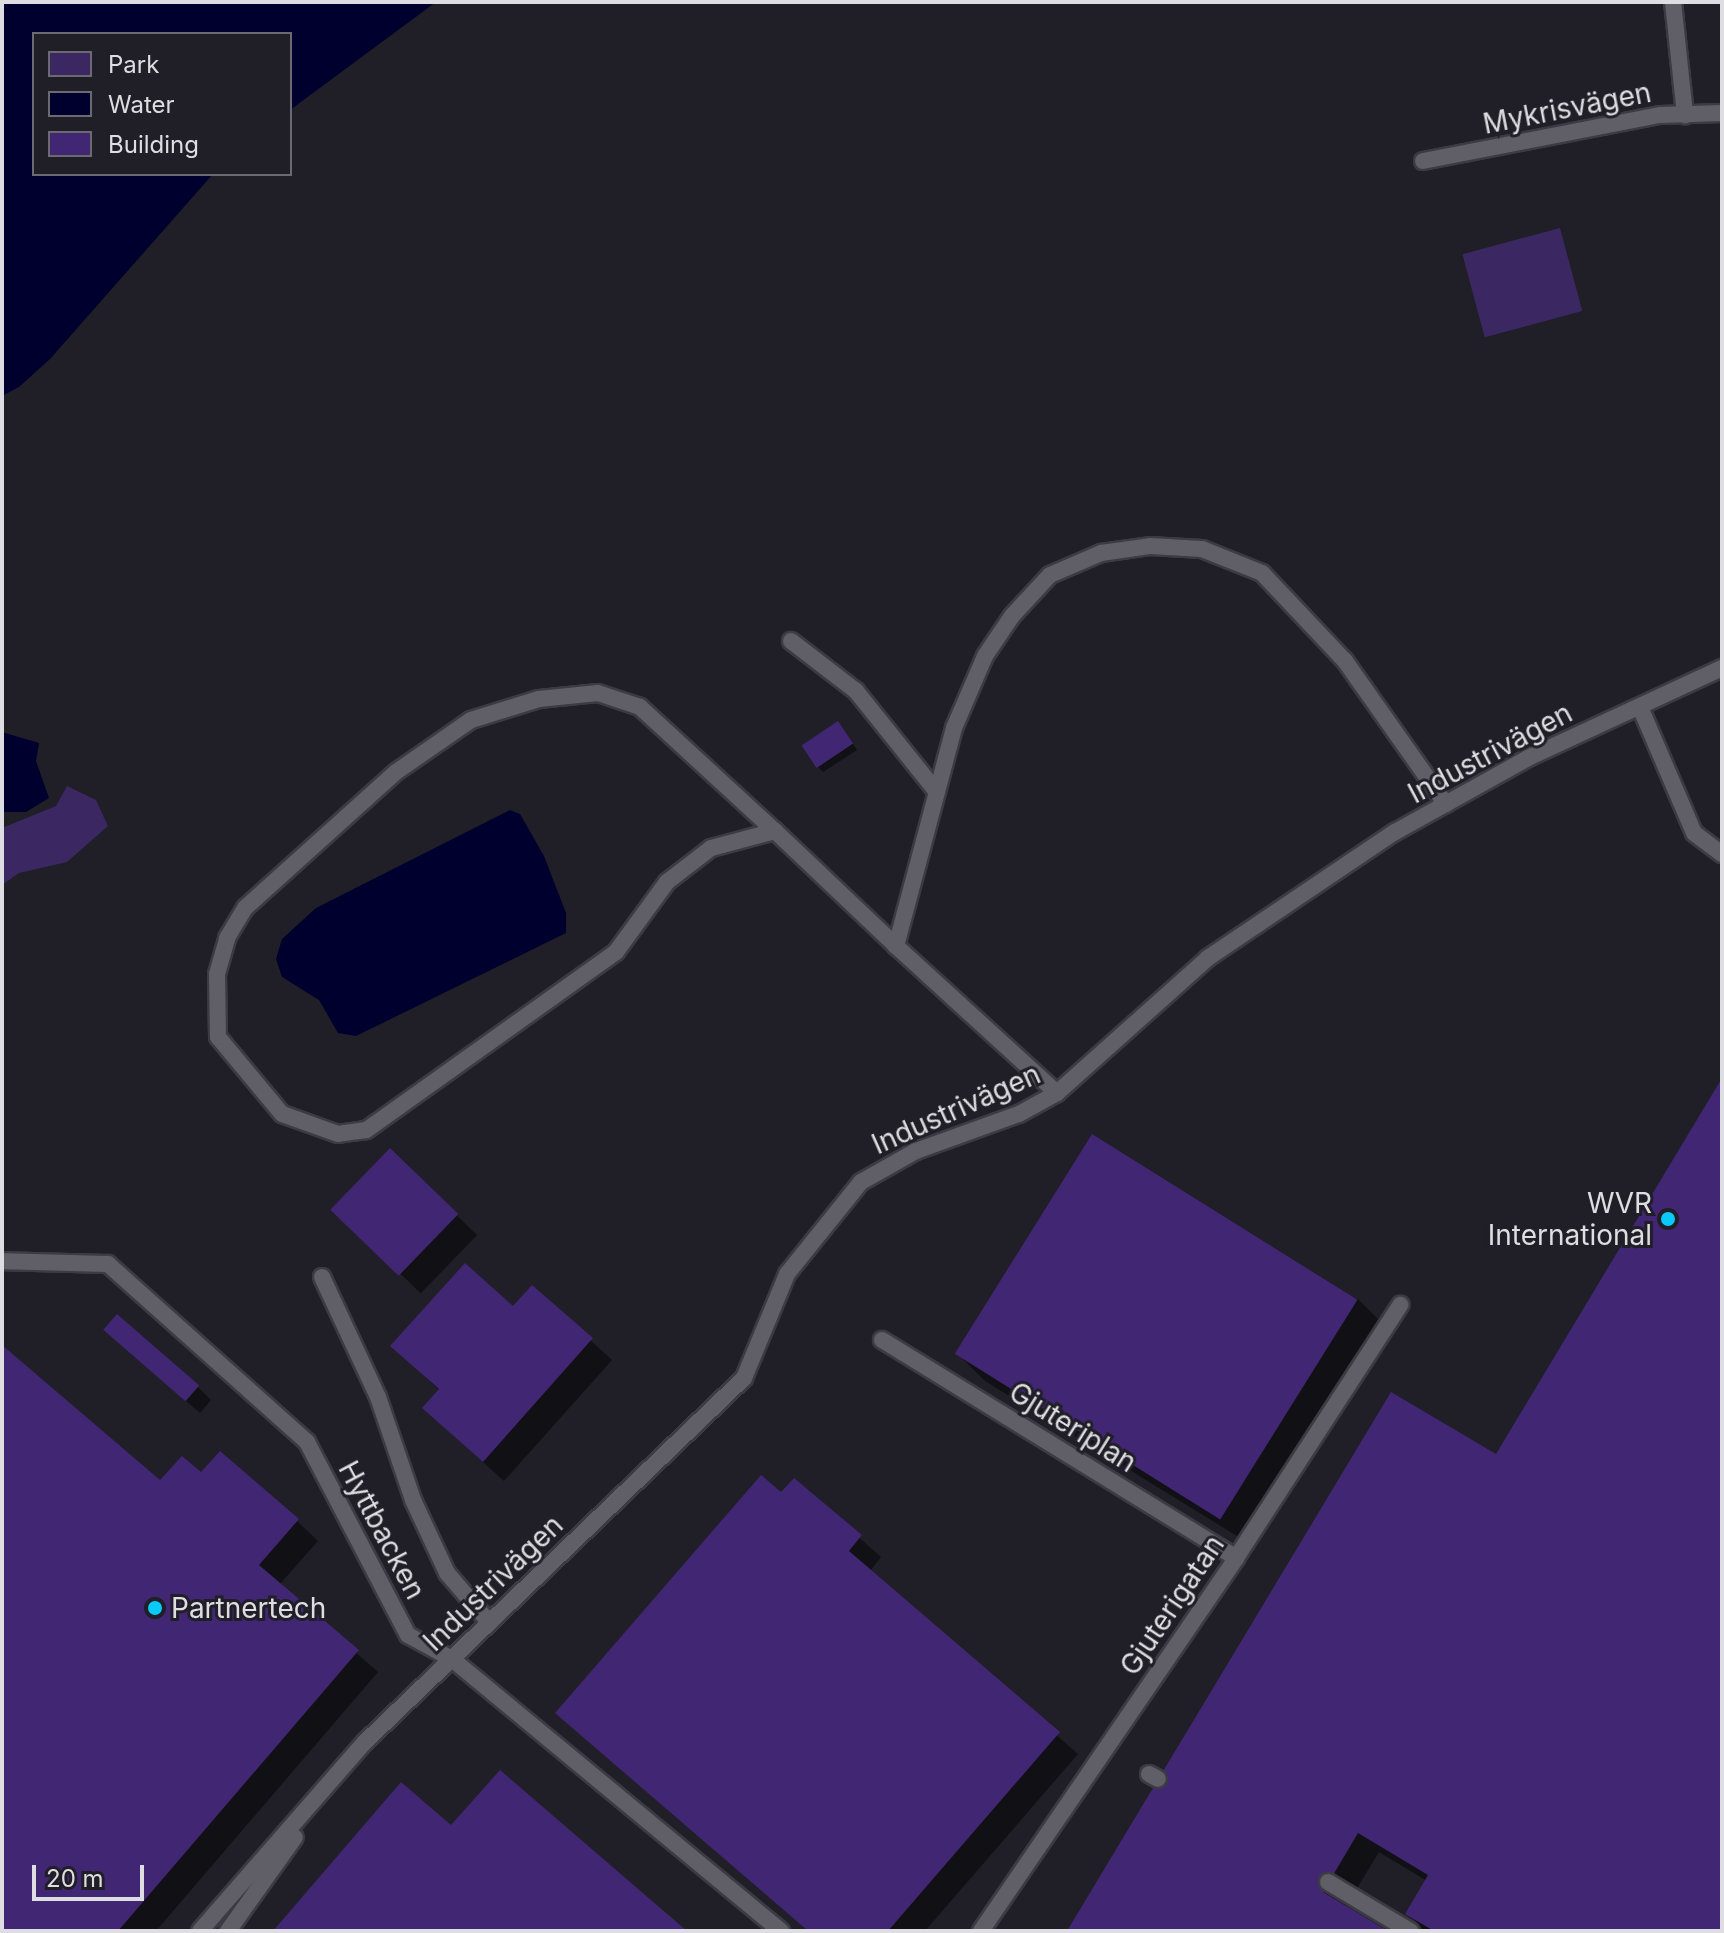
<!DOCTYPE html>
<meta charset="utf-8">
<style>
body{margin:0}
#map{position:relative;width:1724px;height:1933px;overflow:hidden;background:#201e26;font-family:Inter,sans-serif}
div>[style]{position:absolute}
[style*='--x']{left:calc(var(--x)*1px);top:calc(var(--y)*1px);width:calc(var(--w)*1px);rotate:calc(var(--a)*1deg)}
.green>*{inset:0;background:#3b2863;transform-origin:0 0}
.water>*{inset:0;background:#00002e}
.shadow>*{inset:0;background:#0007;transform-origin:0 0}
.building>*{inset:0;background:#412673;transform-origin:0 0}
.roads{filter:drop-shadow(2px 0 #3d3b42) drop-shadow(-2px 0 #3d3b42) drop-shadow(0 2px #3d3b42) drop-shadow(0 -2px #3d3b42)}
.lane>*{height:16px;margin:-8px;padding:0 8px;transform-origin:8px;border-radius:8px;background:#605e67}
.dots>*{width:22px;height:22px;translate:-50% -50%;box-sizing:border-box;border:4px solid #201e26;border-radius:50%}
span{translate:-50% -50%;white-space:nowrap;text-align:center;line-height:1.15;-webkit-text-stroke:6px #201e26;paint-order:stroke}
.street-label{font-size:28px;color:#dedde2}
.poi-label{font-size:28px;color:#dedde2}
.right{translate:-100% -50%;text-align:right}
.left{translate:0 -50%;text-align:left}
.frame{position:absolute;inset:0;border:4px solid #dedde2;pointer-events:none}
.legend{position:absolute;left:32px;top:32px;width:260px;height:144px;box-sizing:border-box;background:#201e26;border:2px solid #6c6a71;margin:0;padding:10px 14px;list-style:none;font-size:24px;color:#dedde2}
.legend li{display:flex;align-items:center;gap:16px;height:40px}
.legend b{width:40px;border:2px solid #6c6a71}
.scale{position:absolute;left:32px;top:1865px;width:112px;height:36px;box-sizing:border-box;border:4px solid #dedde2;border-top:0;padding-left:10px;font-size:24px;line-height:28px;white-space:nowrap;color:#dedde2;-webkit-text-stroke:6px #201e26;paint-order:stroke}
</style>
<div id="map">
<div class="green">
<i style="left:1560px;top:228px;width:86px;height:101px;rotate:75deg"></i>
<i style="clip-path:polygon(67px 786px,96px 800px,108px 826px,67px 862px,19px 873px,2px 885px,2px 828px,56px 806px)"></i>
</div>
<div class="water">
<i style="clip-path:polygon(2px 2px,436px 2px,290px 110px,290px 34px,34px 34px,34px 174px,213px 174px,50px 359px,19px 387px,2px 396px)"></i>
<i style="clip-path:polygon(2px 732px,39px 743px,36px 761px,49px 798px,26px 812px,2px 812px)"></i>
<i style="clip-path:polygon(510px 810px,520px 814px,544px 856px,566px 913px,566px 933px,356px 1036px,338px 1033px,319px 1000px,282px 977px,276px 959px,282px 939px,316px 908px)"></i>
</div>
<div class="shadow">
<i style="clip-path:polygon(843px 729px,857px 750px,823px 772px,817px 766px)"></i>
<i style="clip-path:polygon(1722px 1082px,1722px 1931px,1425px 1931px,1408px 1913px,1427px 1881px,1379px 1852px,1345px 1908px,1385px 1931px,1070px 1931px,1497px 1457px)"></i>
<i style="left:390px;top:1151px;width:121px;height:81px;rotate:44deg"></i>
<i style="clip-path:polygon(532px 1287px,612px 1360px,504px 1481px,445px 1428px,440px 1391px,393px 1346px,513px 1309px)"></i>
<i style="clip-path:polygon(1358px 1299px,1385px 1326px,1250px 1544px,985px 1381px,958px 1354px)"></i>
<i style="clip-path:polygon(119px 1343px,198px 1387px,211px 1400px,200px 1413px)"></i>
<i style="clip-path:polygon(2px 1348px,160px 1483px,202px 1475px,297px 1521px,318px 1541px,279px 1585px,378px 1672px,156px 1931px,2px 1931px)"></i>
<i style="clip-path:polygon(794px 1480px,881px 1557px,870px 1571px,1078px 1754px,925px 1931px,808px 1931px,558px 1713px)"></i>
</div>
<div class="building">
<i style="left:838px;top:721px;width:27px;height:44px;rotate:56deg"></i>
<i style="clip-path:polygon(1722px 1078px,1722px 1931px,1434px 1931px,1405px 1914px,1428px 1875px,1358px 1833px,1323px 1892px,1388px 1931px,1067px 1931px,1391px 1392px,1496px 1454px)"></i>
<i style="left:1092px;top:1134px;width:313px;height:259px;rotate:32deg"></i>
<i style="left:390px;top:1148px;width:95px;height:86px;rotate:44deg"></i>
<i style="clip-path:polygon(465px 1263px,513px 1306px,532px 1285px,593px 1338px,483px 1462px,422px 1408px,439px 1389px,390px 1346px)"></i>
<i style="left:117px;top:1314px;width:109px;height:21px;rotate:41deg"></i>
<i style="clip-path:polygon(2px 1345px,160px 1480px,182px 1456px,201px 1472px,220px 1451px,299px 1519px,259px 1565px,359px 1650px,118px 1931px,2px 1931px)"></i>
<i style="clip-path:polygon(761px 1475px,781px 1492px,794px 1478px,862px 1535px,849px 1551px,1060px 1732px,888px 1931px,808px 1931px,555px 1713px)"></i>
<i style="clip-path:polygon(500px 1770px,687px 1931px,273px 1931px,401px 1782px,451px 1825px)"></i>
</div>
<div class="roads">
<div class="lane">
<i style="--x:1673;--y:2;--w:114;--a:83.9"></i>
<i style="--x:1423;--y:161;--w:241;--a:-11"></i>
<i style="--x:1660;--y:115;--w:62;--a:-1.8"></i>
<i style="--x:791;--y:641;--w:82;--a:37.6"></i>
<i style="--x:856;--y:691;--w:129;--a:51.3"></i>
<i style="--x:1640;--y:707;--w:137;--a:66.8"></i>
<i style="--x:1694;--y:833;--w:35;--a:37"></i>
<i style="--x:775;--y:831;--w:66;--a:165.1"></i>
<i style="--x:711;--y:848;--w:56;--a:142.3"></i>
<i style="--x:667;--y:882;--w:87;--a:126.1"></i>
<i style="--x:616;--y:952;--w:307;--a:144.5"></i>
<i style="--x:366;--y:1130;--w:28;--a:172"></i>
<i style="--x:338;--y:1134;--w:59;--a:-160.3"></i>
<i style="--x:282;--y:1114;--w:100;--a:-129.7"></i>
<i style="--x:218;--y:1037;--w:63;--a:-90.9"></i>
<i style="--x:217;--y:974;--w:37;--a:-74"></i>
<i style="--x:227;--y:938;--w:35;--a:-59"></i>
<i style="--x:245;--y:908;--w:203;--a:-42"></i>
<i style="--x:396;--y:772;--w:91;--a:-34.7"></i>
<i style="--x:471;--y:720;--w:71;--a:-17.2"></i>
<i style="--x:539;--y:699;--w:59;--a:-5.8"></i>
<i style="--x:598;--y:693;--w:44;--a:18.4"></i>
<i style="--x:640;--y:707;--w:183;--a:42.6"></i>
<i style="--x:775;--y:831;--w:167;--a:43.5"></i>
<i style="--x:896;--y:946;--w:218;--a:42.4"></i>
<i style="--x:896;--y:946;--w:226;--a:-75.1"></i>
<i style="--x:954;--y:728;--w:78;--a:-66.7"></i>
<i style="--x:985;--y:656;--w:48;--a:-56"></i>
<i style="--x:1012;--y:616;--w:56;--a:-47.2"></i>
<i style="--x:1050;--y:575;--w:56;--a:-23.3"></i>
<i style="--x:1101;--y:553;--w:49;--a:-8.1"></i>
<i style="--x:1150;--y:546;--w:52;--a:3.3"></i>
<i style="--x:1202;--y:549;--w:65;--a:21.8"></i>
<i style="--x:1262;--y:573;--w:121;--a:46.7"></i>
<i style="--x:1345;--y:661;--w:175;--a:54.8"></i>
<i style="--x:2;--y:1261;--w:106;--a:1.6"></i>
<i style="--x:108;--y:1264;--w:267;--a:41.8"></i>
<i style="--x:307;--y:1442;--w:218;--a:62.4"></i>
<i style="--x:408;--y:1635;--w:50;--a:28.6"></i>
<i style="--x:452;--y:1659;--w:427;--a:39.6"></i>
<i style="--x:322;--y:1277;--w:132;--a:65"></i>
<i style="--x:378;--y:1397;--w:109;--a:71.2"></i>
<i style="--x:413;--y:1500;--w:81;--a:65"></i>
<i style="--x:447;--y:1573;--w:65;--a:49.4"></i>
<i style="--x:882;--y:1340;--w:416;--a:31.6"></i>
<i style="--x:1149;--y:1774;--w:10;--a:29"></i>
<i style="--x:1328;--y:1882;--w:96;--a:30.9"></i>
<i style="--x:200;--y:1931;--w:251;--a:-48.9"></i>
<i style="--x:365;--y:1742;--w:525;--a:-43.84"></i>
<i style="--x:744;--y:1378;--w:113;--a:-67.5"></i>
<i style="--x:787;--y:1274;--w:118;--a:-51.2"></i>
<i style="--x:861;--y:1182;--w:63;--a:-29.4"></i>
<i style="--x:916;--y:1151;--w:109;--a:-19.8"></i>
<i style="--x:1019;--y:1114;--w:43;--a:-28.9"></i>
<i style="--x:1057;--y:1093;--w:203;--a:-41.8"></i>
<i style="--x:1208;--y:958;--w:225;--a:-34"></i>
<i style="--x:1395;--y:832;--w:152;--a:-29.1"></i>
<i style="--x:1528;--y:758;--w:214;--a:-24.9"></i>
<i style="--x:228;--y:1931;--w:115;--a:-54.5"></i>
<i style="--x:981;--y:1931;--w:452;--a:-55.6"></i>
<i style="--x:1236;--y:1558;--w:302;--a:-57"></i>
</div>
</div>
<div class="dots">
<i style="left:1668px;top:1219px;background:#0acafa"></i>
<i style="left:155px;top:1608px;background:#0acafa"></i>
</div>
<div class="street-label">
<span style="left:1567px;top:108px;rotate:-11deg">Mykrisvägen</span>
<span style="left:1490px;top:753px;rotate:-28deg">Industrivägen</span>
<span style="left:956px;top:1109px;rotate:-24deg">Industrivägen</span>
<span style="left:1073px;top:1427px;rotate:32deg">Gjuteriplan</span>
<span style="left:382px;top:1530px;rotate:62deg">Hyttbacken</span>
<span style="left:493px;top:1583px;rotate:-44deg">Industrivägen</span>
<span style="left:1172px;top:1605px;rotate:-56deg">Gjuterigatan</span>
</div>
<div class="poi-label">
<span class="right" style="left:1652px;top:1219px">WVR<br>International</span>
<span class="left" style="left:171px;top:1608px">Partnertech</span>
</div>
<div class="frame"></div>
<ul class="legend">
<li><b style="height:22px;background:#3b2863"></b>Park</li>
<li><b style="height:22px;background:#00002e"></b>Water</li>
<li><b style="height:22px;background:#412673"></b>Building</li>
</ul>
<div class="scale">20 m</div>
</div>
